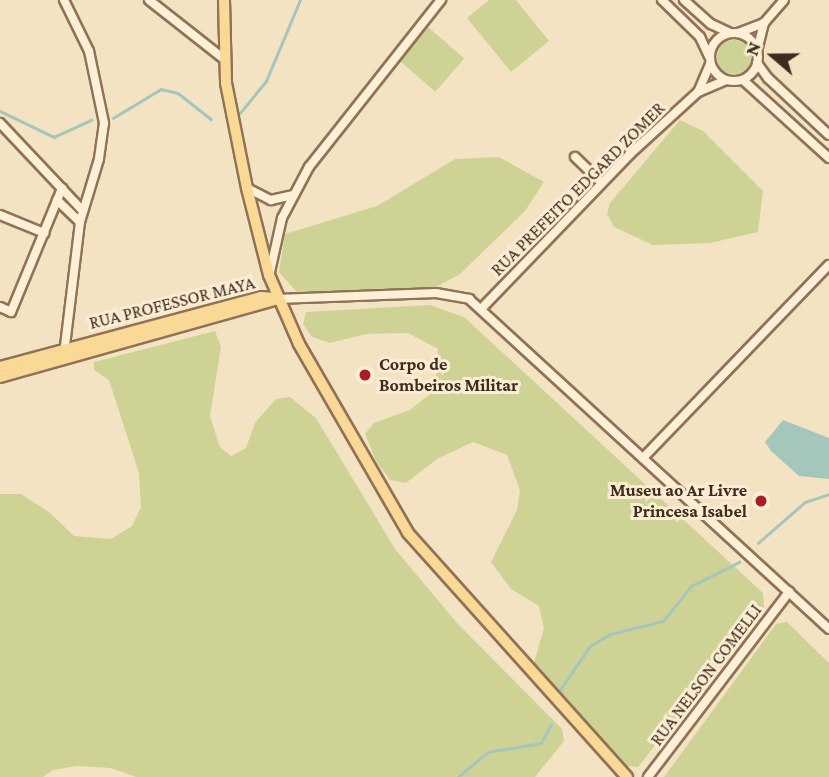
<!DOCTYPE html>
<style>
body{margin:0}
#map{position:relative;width:829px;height:777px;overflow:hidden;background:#f3e3c3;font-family:"Crimson Pro",serif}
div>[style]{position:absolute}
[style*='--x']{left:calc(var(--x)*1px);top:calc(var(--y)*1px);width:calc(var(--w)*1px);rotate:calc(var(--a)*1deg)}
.green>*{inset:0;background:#ced395;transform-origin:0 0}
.round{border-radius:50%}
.water>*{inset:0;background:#a5c6bb}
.stream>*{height:2.5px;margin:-1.25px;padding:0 1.25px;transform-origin:1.25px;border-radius:1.25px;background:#a5c6bb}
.roads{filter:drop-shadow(2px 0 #907357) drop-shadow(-2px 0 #907357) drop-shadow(0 2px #907357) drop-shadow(0 -2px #907357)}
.minor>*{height:8px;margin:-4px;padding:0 4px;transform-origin:4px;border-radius:4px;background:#fdf0d7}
.minor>.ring{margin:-4px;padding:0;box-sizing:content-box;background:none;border:8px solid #fdf0d7;border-radius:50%}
.major>*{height:10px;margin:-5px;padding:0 5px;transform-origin:5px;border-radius:5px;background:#fad896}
.dots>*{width:19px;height:19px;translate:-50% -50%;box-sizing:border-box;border:4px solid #faedd3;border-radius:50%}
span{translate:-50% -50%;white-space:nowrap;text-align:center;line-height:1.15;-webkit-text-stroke:6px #faedd3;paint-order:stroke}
.street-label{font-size:18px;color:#3e2c1d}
.poi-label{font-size:18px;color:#3e2c1d;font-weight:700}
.left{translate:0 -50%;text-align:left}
.right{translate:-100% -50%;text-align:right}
.north{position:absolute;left:738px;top:21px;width:70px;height:70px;-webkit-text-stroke:5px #faedd3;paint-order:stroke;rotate:290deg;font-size:19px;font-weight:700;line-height:28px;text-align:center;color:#3e2c1d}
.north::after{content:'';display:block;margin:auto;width:24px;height:32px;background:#3e2c1d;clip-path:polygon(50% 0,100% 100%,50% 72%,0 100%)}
</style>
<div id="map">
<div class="green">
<i style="clip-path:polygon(489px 0,516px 0,549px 41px,511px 72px,467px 18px)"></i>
<i style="left:428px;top:27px;width:48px;height:44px;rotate:41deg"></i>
<i class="round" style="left:717px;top:40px;width:34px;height:34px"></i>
<i style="clip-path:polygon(680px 120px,703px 131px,763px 191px,758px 232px,710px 243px,653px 245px,614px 227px,607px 214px,610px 203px)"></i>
<i style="clip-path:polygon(499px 157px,544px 182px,525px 211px,460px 274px,436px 287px,297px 292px,279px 272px,285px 234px,377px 206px,455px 159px)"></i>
<i style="clip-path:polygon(430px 305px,464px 317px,763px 593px,764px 608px,638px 767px,626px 766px,534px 663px,544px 628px,539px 606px,511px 589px,491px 562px,517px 510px,520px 490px,507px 455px,473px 442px,437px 459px,406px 483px,390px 480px,376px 461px,365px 434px,374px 423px,410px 410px,435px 390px,438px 349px,408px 333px,366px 334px,330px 343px,312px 337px,303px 324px,306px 312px)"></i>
<i style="clip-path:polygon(215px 331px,221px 347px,210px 416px,220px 447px,231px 456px,246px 448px,255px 423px,276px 399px,290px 397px,316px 418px,395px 549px,457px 623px,562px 729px,564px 741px,535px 777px,136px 777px,111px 768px,77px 766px,53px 770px,43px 777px,0 777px,0 494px,21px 494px,49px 512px,74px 536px,111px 539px,132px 526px,141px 507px,139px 473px,109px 380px,94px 370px,94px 362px)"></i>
<i style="clip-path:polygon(787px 622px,829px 663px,829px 777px,664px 777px,776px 624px)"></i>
</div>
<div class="water">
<i style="clip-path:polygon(783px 420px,829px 438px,829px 479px,799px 476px,771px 451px,765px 442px)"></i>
</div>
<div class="stream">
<i style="--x:0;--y:111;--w:60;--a:25.7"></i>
<i style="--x:54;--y:137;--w:41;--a:-24.7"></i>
<i style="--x:240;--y:113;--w:41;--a:-50.9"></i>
<i style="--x:266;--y:81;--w:88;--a:-67.2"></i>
<i style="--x:113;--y:118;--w:56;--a:-31.1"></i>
<i style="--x:161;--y:89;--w:17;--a:13"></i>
<i style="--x:178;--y:93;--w:42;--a:38.2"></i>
<i style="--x:758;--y:543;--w:62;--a:-41.1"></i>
<i style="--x:805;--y:502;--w:25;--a:-18"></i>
<i style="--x:558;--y:693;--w:57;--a:-55.8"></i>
<i style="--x:590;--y:646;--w:23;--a:-31"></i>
<i style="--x:610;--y:634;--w:55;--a:-13.8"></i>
<i style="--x:663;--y:621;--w:45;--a:-51.3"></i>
<i style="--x:691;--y:586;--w:54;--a:-26.6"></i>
<i style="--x:458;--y:777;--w:39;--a:-40"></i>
<i style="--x:488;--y:752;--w:54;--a:-9.6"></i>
<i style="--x:541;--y:743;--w:21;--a:-62"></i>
</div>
<div class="roads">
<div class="minor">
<i style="--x:64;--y:0;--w:57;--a:63.9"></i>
<i style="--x:89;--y:51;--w:74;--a:78.2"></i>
<i style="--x:104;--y:123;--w:36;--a:98"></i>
<i style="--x:99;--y:159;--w:66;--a:106.8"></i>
<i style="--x:80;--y:222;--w:134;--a:96.9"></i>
<i style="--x:149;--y:0;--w:95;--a:38.2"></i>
<i style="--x:662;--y:0;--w:53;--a:44.2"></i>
<i style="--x:700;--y:37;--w:21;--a:65"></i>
<i style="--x:684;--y:0;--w:36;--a:42"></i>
<i style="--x:711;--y:24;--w:21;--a:25"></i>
<i class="ring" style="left:710px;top:33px;width:40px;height:40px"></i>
<i style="--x:738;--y:33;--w:28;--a:-21"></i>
<i style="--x:757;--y:51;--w:29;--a:-76"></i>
<i style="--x:764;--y:23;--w:30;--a:-49"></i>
<i style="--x:757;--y:63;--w:19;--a:54"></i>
<i style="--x:768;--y:78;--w:83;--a:43.1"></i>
<i style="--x:743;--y:80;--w:116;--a:42.2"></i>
<i style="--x:699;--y:90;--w:28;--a:-67"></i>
<i style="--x:0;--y:123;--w:121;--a:46.7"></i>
<i style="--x:575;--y:157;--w:36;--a:44"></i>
<i style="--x:247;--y:188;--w:27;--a:27"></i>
<i style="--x:271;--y:200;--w:23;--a:-13"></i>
<i style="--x:57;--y:200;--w:32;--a:44"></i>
<i style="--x:0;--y:215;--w:48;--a:22.2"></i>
<i style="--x:270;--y:272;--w:55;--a:-77.5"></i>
<i style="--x:282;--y:218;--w:58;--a:-62.1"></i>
<i style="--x:309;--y:167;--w:213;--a:-51.7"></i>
<i style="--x:277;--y:299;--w:159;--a:-2.2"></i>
<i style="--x:436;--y:293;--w:34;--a:10"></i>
<i style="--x:469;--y:299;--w:488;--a:42.5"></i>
<i style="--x:0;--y:307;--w:12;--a:24"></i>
<i style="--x:11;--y:312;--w:134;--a:-67.6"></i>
<i style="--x:481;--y:309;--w:214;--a:-46.1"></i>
<i style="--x:629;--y:155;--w:93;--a:-42.4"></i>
<i style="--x:698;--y:92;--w:30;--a:-23"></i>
<i style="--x:643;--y:458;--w:268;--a:-46.1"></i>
<i style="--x:648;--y:777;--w:233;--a:-52.7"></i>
</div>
<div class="major">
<i style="--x:224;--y:0;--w:83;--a:88.6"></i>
<i style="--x:226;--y:83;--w:107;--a:78.7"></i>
<i style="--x:247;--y:188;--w:90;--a:75.8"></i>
<i style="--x:269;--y:275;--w:75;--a:66.5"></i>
<i style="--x:299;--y:344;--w:218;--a:60"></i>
<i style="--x:408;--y:533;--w:328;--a:48.1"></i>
<i style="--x:0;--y:367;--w:270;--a:-15"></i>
<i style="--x:261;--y:297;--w:14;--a:4"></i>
<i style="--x:0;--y:377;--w:288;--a:-15.7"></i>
</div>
</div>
<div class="dots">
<i style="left:365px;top:375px;background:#a71f25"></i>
<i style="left:761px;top:501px;background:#a71f25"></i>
</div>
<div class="street-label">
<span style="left:578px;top:189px;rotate:-45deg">RUA PREFEITO EDGARD ZOMER</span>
<span style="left:172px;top:303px;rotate:-14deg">RUA PROFESSOR MAYA</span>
<span style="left:706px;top:675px;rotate:-53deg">RUA NELSON COMELLI</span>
</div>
<div class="poi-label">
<span class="left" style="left:379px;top:375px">Corpo de<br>Bombeiros Militar</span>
<span class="right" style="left:747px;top:501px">Museu ao Ar Livre<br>Princesa Isabel</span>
</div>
<div class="north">N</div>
</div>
